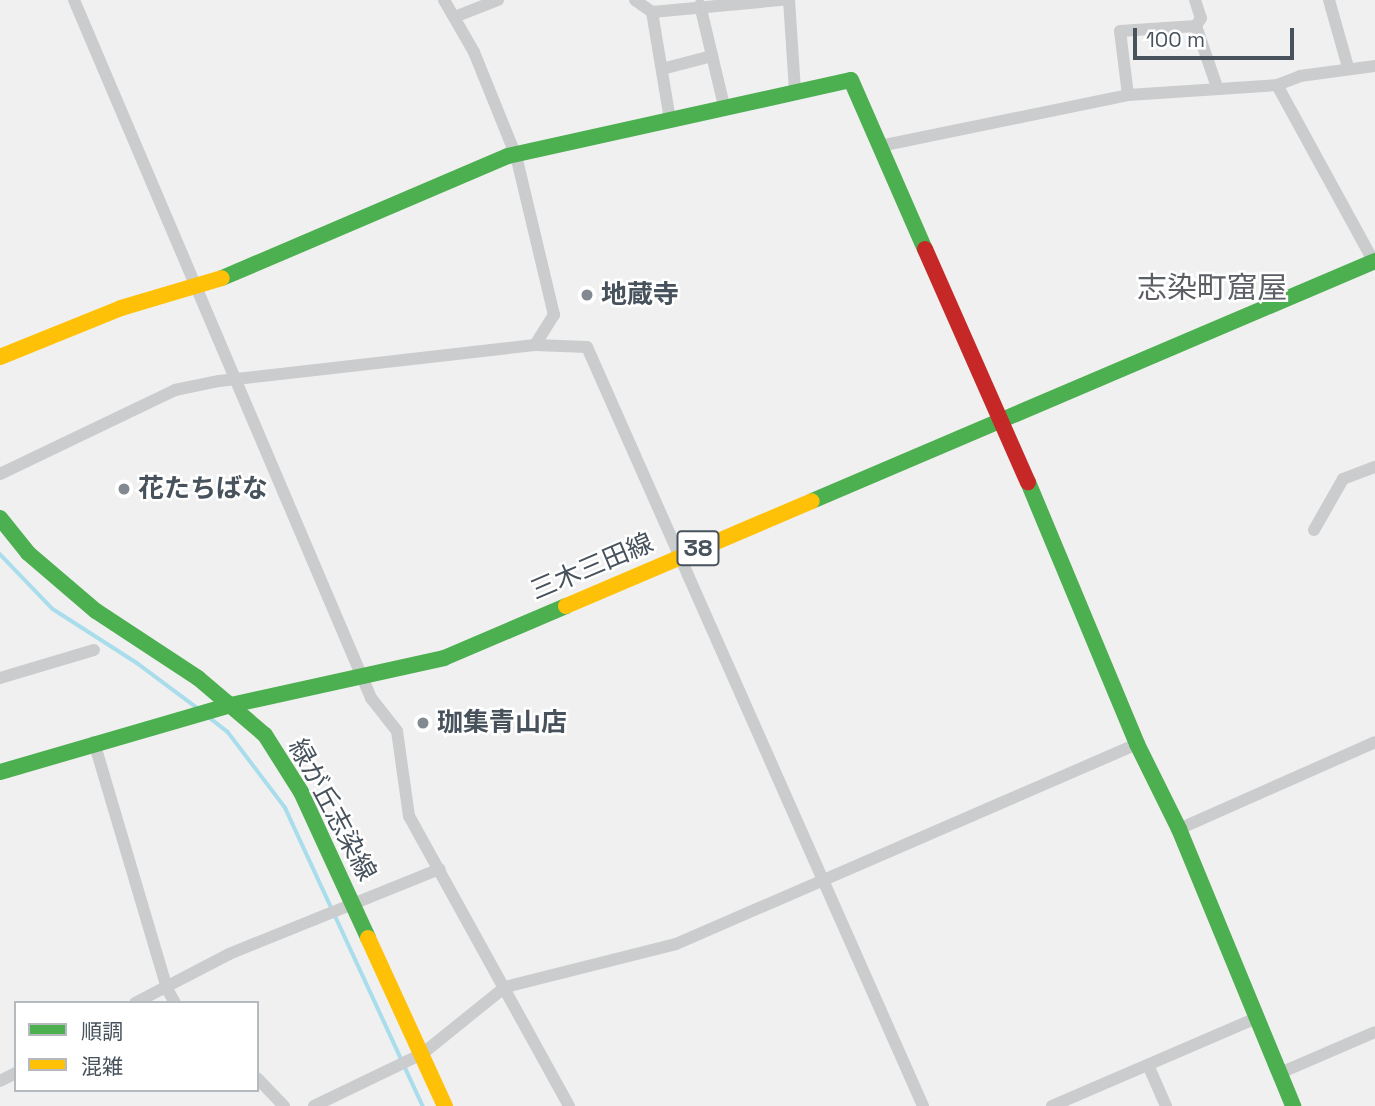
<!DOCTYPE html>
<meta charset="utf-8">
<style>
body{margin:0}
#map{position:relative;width:1375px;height:1106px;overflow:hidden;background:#f0f0f0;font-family:"Space Grotesk","Noto Sans JP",sans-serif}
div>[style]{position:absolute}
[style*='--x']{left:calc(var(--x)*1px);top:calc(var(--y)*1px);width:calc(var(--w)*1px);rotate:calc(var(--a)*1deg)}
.stream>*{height:3.5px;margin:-1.75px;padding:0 1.75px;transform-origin:1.75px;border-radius:1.75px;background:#a9ddec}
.street>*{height:12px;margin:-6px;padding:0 6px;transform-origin:6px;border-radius:6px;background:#caccce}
.fast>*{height:16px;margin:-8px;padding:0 8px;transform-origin:8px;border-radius:8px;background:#4caf50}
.slow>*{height:16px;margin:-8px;padding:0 8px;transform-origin:8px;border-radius:8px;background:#ffc107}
.jam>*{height:16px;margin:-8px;padding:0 8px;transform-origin:8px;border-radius:8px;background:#c62828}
.dots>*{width:19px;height:19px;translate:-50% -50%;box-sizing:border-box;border:4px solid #fff;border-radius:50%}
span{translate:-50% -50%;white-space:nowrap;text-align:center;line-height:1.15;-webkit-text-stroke:5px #fff;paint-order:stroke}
.shield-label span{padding:2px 5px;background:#fff;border:2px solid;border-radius:5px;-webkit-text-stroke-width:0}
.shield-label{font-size:24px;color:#47525c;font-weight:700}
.poi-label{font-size:26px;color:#47525c;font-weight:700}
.left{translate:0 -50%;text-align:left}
.street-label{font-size:26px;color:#47525c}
.quarter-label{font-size:30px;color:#5b5f64}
.legend{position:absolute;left:14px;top:1001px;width:245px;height:91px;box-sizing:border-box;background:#fff;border:2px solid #b5babe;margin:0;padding:9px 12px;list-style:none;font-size:21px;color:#47525c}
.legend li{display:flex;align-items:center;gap:14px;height:35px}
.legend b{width:35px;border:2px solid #b5babe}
.scale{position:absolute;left:1133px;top:28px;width:161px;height:32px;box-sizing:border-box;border:4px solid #47525c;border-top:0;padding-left:9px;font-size:21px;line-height:24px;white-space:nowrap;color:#47525c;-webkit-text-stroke:5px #fff;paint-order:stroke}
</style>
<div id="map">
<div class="stream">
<i style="--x:0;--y:554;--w:76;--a:46.1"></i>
<i style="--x:53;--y:609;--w:100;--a:32.7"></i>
<i style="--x:137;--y:663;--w:74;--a:36.7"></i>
<i style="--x:210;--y:718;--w:23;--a:38"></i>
<i style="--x:228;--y:732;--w:94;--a:52.8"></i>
<i style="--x:285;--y:807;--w:279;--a:65.2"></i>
<i style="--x:405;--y:1067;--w:43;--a:65.2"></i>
</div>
<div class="street">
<i style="--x:74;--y:0;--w:759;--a:66.95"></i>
<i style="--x:371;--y:698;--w:42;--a:51.8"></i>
<i style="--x:397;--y:731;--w:86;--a:82"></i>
<i style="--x:409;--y:816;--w:331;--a:61.1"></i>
<i style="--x:635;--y:0;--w:21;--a:35"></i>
<i style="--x:652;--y:12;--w:109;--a:80.5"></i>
<i style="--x:789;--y:0;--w:90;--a:86.2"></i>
<i style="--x:1195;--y:0;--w:19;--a:72"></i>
<i style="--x:1201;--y:18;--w:9;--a:122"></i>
<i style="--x:1196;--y:26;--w:65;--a:71"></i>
<i style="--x:1329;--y:0;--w:70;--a:74.2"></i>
<i style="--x:700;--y:5;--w:104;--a:76.6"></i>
<i style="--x:652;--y:12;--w:131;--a:-5.3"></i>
<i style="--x:457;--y:16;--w:44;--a:-21.3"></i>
<i style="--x:662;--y:69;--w:52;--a:-14.6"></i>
<i style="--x:1277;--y:85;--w:204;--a:61.3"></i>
<i style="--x:1128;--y:95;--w:64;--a:-97.1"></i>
<i style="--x:1120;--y:31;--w:76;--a:-3.8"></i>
<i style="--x:880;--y:146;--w:253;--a:-11.6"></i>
<i style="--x:1128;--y:95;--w:149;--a:-3.8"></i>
<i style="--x:1277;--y:85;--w:25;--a:-21"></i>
<i style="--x:1300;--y:76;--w:76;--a:-7.6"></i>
<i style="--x:535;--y:345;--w:52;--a:2.2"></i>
<i style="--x:587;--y:347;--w:830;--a:66.12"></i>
<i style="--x:0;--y:474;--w:194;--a:-25.6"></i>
<i style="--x:175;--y:390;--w:45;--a:-11.6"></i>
<i style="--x:219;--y:381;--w:318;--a:-6.5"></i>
<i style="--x:535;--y:345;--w:36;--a:-58"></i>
<i style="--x:554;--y:315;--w:163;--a:-103.4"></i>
<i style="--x:516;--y:156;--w:112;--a:-112"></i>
<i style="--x:474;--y:52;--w:60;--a:-120"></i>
<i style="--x:1314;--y:530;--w:59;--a:-60.4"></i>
<i style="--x:1343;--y:479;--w:34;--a:-21"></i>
<i style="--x:0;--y:678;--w:98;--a:-16.6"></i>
<i style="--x:94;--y:742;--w:258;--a:73.5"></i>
<i style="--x:167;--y:989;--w:16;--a:60"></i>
<i style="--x:1179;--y:829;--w:214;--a:-23.9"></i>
<i style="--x:135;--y:1003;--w:106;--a:-27.5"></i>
<i style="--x:229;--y:954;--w:227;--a:-22"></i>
<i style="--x:1148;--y:1065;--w:45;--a:66.3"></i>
<i style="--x:1280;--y:1073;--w:103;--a:-23.3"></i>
<i style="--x:257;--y:1078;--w:39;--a:46"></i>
<i style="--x:0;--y:1081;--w:18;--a:-27"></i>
<i style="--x:314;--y:1106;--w:120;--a:-25.7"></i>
<i style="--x:422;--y:1054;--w:107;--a:-38.9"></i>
<i style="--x:505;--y:987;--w:176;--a:-14.1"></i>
<i style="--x:676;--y:944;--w:503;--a:-23.45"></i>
<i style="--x:1052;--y:1106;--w:222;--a:-23.3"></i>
</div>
<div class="fast">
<i style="--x:222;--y:278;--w:311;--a:-23.1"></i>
<i style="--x:508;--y:156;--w:351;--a:-12.5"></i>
<i style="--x:851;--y:80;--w:184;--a:66.4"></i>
<i style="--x:1028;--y:482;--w:284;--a:67.4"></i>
<i style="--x:1137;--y:744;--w:95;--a:63.7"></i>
<i style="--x:1179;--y:829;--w:300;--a:67.6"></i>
<i style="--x:812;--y:501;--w:612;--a:-23.09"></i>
<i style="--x:0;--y:518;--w:45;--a:51.3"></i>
<i style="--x:28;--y:553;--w:89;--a:40.5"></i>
<i style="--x:96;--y:611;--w:122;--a:33.3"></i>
<i style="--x:198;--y:678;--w:88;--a:40.4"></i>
<i style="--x:265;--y:735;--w:67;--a:57.7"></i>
<i style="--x:301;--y:792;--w:161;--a:65.3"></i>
<i style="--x:0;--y:772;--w:241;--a:-16.2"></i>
<i style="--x:231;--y:705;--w:218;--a:-12.4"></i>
<i style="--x:444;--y:658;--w:133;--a:-23.1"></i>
</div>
<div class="slow">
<i style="--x:0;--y:357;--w:131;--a:-22"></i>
<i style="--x:121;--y:308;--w:105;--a:-16.5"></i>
<i style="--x:566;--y:606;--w:267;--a:-23.1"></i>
<i style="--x:368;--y:938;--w:185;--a:65.4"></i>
</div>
<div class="jam">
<i style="--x:925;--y:249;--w:255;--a:66.2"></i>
</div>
<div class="dots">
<i style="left:587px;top:295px;background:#828990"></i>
<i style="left:124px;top:489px;background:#828990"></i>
<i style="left:423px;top:723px;background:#828990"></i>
</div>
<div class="shield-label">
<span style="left:698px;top:548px">38</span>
</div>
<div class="poi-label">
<span class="left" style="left:601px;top:295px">地蔵寺</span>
<span class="left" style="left:138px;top:489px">花たちばな</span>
<span class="left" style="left:437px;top:723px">珈集青山店</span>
</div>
<div class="street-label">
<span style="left:592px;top:567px;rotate:-23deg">三木三田線</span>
<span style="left:332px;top:810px;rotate:62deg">緑が丘志染線</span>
</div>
<div class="quarter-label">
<span style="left:1212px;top:288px">志染町窟屋</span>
</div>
<ul class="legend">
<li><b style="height:9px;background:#4caf50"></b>順調</li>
<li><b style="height:9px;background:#ffc107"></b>混雑</li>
</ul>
<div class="scale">100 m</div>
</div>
